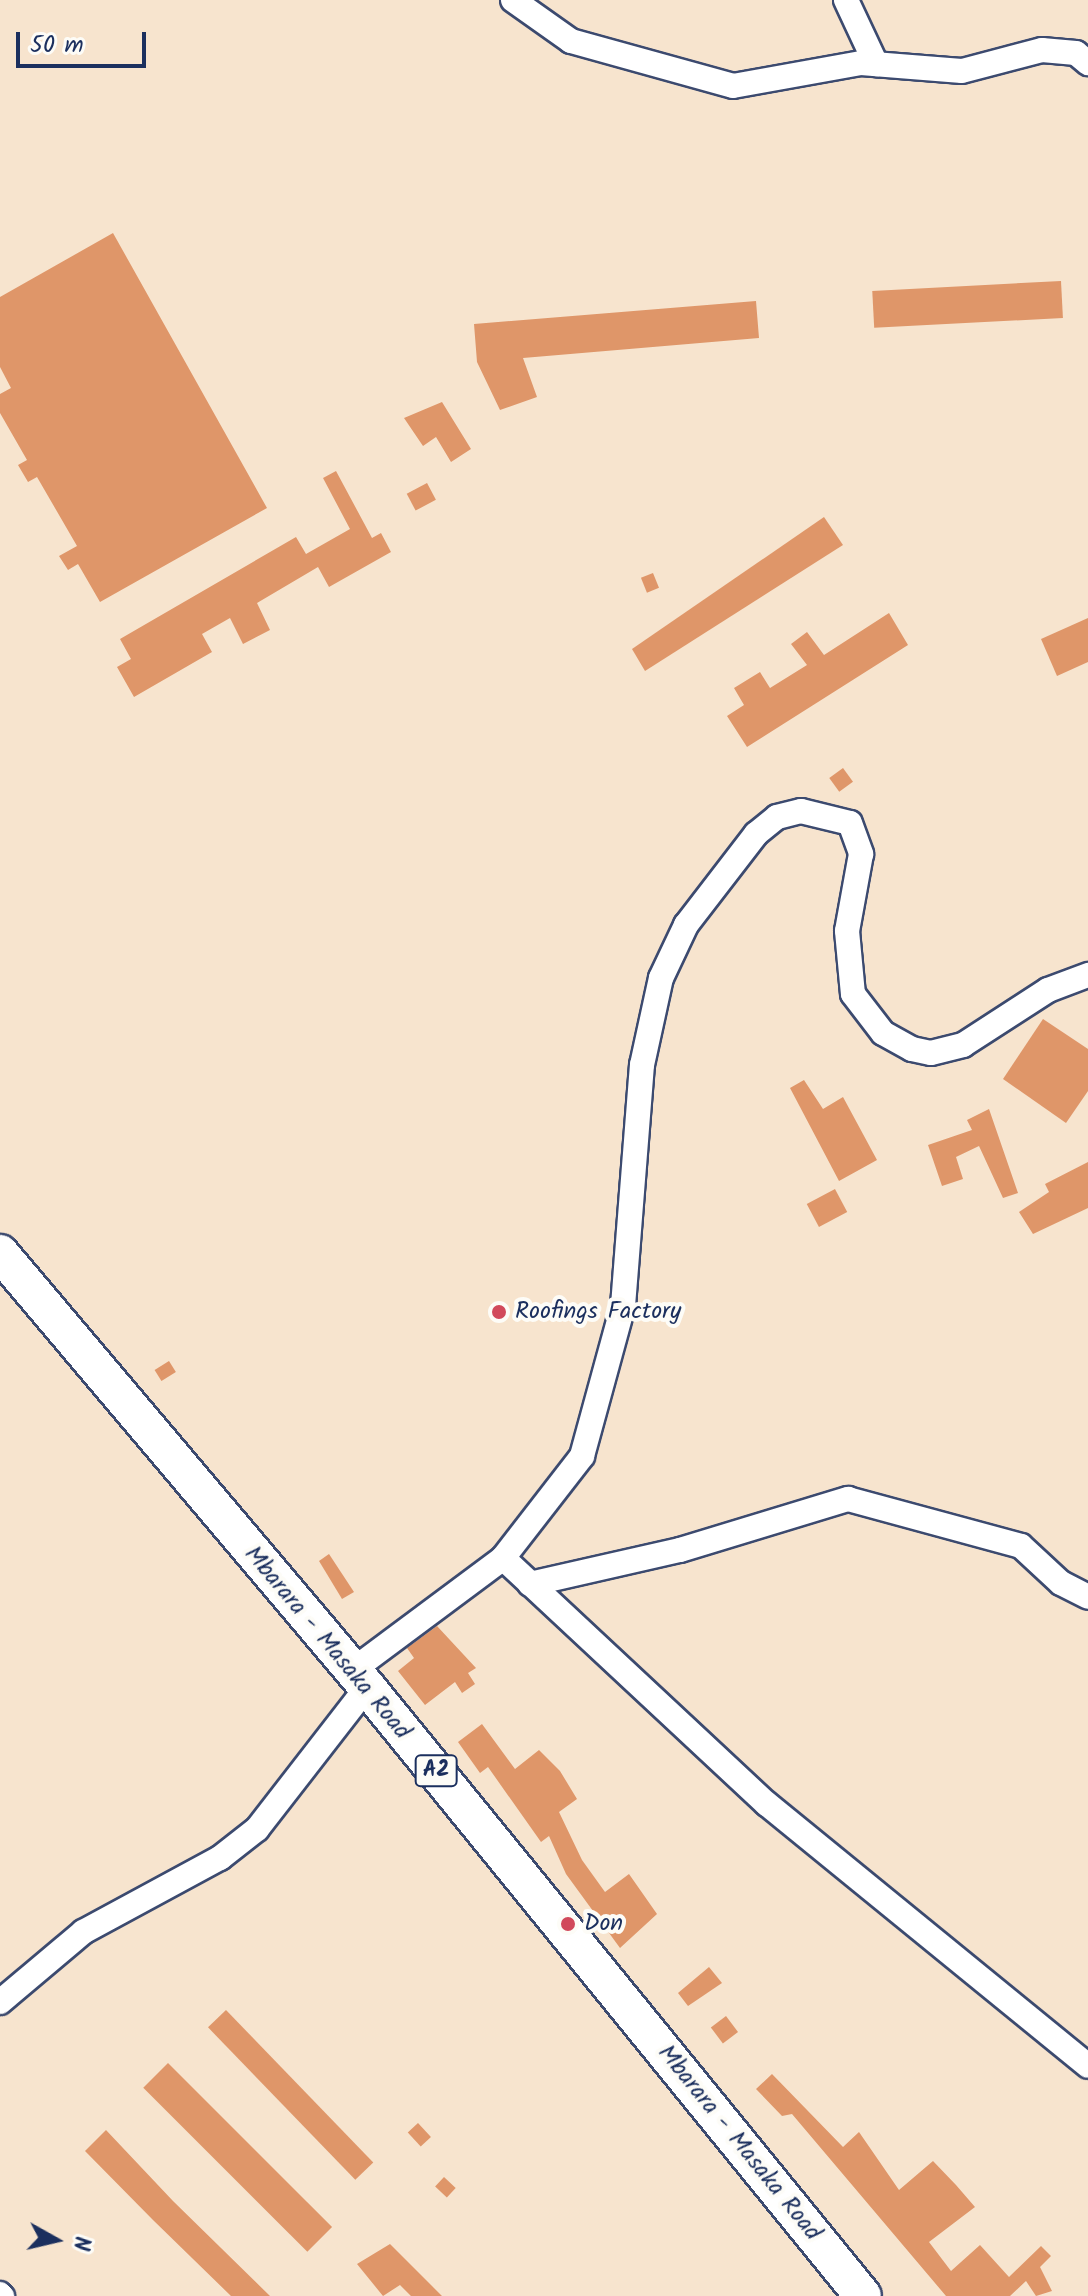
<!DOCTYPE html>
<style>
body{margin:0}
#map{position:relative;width:1088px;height:2296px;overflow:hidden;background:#f7e4ce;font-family:Kalam,sans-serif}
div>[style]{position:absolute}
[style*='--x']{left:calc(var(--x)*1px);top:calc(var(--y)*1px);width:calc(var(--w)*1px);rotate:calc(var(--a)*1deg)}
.building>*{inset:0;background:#df9669;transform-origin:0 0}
.roads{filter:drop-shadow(2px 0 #3c4a6f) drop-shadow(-2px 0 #3c4a6f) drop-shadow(0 2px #3c4a6f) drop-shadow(0 -2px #3c4a6f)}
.minor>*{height:24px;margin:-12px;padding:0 12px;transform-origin:12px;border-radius:12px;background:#fff}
.highway>*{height:36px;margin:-18px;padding:0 18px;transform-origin:18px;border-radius:18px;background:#fff}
.dots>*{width:22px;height:22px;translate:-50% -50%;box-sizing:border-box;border:4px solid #fdfcf7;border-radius:50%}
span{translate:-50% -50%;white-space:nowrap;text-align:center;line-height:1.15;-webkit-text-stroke:8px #fdfcf7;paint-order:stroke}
.shield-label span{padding:2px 6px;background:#fdfcf7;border:2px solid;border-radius:6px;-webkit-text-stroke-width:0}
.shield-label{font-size:22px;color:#1b2f5e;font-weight:700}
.poi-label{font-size:24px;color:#1b2f5e}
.left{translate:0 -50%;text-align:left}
.street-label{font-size:24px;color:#1b2f5e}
.north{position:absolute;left:16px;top:2200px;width:80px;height:80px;-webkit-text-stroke:6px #fdfcf7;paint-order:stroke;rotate:98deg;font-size:22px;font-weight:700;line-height:32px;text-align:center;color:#1b2f5e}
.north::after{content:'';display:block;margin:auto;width:28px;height:36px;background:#1b2f5e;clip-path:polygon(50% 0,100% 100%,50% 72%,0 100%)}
.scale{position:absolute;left:16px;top:32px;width:130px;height:36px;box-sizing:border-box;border:4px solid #1b2f5e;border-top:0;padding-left:10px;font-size:24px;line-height:28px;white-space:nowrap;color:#1b2f5e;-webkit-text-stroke:6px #fdfcf7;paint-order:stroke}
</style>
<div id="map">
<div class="building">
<i style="clip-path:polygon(113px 233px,267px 508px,100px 602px,78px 564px,68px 570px,59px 556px,77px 546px,37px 477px,28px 482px,18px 465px,27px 460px,0 413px,0 394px,11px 388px,0 367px,0 297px)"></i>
<i style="left:1061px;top:281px;width:37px;height:189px;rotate:87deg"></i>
<i style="clip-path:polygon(756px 301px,759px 338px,523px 358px,537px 397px,500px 410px,477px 362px,474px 324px)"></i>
<i style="clip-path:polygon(442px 402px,471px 449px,451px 462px,436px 437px,423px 446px,404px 418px)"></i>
<i style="clip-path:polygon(336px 471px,372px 538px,381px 533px,391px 552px,329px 587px,318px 567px,257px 603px,270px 630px,243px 644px,230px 618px,202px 634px,212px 652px,134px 697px,117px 667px,131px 659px,120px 639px,296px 537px,306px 554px,350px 529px,323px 478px)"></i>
<i style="left:427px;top:483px;width:19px;height:23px;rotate:62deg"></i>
<i style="clip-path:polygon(824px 517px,843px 545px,645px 671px,632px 649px)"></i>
<i style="left:653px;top:573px;width:16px;height:13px;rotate:68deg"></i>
<i style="clip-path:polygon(889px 613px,908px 645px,747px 747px,727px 716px,744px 705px,734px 688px,760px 672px,770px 688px,807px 665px,791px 644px,807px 632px,824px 655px)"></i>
<i style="clip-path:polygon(1088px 618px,1088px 662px,1057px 676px,1041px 639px)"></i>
<i style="left:843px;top:768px;width:17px;height:17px;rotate:54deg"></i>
<i style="clip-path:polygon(1043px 1019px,1088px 1049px,1088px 1091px,1066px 1123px,1003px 1079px)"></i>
<i style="clip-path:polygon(804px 1080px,823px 1109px,843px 1097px,877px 1160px,839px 1181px,790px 1088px)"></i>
<i style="clip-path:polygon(989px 1109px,1018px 1193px,1003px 1198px,979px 1146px,956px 1157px,963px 1179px,942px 1186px,928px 1145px,972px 1130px,967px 1120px)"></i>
<i style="clip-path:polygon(1088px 1162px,1088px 1208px,1033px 1234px,1019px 1212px,1049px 1192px,1045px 1184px)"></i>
<i style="left:835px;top:1189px;width:26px;height:32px;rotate:62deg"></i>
<i style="left:169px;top:1361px;width:13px;height:17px;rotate:58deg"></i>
<i style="clip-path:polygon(329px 1554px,354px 1592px,342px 1599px,319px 1561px)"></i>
<i style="clip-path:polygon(437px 1626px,476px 1668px,468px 1673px,475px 1684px,462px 1693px,455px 1682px,425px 1705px,398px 1671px,414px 1658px,407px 1648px)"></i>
<i style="clip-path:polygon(482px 1724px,515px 1769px,539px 1750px,560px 1771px,577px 1799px,559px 1812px,582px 1860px,605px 1892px,629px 1874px,657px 1914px,620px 1948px,566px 1874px,549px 1836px,541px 1842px,488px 1767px,480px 1773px,458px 1742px)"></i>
<i style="clip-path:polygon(709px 1967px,722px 1983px,688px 2006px,678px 1993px)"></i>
<i style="left:226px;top:2010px;width:212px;height:25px;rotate:46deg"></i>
<i style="left:726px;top:2016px;width:20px;height:19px;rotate:53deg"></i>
<i style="left:168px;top:2063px;width:232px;height:35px;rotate:45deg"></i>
<i style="clip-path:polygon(772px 2074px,843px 2147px,859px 2132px,899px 2190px,933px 2161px,956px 2185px,975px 2207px,929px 2242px,951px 2271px,980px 2245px,1009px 2277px,1041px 2246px,1051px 2256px,1040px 2267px,1052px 2291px,1036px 2296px,1026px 2281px,1010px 2296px,946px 2296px,792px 2114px,782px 2116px,756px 2089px)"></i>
<i style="left:418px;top:2123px;width:19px;height:14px;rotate:47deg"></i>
<i style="clip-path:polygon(106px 2130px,173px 2201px,270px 2296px,231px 2296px,153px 2220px,85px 2151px)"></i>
<i style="left:444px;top:2177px;width:16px;height:13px;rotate:43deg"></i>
<i style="clip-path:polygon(390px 2244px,442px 2296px,411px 2296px,400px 2285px,383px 2296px,357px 2264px)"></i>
</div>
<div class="roads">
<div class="minor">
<i style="--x:513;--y:0;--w:71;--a:35.3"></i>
<i style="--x:571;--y:41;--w:168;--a:15.5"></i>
<i style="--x:733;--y:86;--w:130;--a:-10.2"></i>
<i style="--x:861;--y:63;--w:101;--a:4.5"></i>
<i style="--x:962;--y:71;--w:83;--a:-14.7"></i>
<i style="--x:1042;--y:50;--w:34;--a:5"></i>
<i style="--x:1076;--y:53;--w:16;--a:40"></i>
<i style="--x:846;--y:0;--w:71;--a:64.9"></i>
<i style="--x:503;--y:1558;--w:361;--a:43"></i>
<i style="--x:767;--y:1804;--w:414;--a:39.2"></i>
<i style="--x:530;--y:1584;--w:154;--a:-12.8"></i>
<i style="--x:680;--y:1550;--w:176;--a:-16.9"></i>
<i style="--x:848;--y:1499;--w:179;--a:15.2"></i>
<i style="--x:1021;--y:1546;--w:54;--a:42.8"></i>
<i style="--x:1061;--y:1583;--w:30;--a:27"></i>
<i style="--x:353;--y:1670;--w:187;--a:-36.7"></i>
<i style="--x:503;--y:1558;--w:129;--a:-52.2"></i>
<i style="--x:582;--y:1456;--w:156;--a:-74.7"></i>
<i style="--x:623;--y:1306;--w:242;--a:-85.5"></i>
<i style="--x:642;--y:1065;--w:89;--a:-77.7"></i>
<i style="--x:661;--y:978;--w:59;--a:-64.7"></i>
<i style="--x:686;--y:925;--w:115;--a:-52.4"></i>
<i style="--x:756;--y:834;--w:27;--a:-39"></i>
<i style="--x:777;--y:817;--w:25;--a:-14"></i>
<i style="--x:801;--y:811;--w:50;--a:13.8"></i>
<i style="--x:850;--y:823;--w:33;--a:70"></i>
<i style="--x:861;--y:854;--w:78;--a:100.3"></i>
<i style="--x:847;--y:931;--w:63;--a:84.6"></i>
<i style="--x:853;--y:994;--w:49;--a:52.4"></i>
<i style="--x:883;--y:1033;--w:33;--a:29"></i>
<i style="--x:912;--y:1049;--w:19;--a:12"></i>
<i style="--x:931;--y:1053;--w:33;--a:-14"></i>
<i style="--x:963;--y:1045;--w:101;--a:-32.9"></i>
<i style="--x:1048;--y:990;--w:43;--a:-20.6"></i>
<i style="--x:0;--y:2002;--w:109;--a:-40.1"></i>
<i style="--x:83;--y:1932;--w:156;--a:-28.4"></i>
<i style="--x:220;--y:1858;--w:47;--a:-38.1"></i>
<i style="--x:257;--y:1829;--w:180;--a:-52.2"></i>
<i style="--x:0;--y:2294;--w:3;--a:45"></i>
</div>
<div class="highway">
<i style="--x:0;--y:1253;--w:568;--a:49.78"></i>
<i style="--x:367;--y:1687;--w:785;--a:50.84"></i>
</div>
</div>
<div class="dots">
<i style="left:499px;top:1312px;background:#d1495b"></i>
<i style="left:568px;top:1924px;background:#d1495b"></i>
</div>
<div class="shield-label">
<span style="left:436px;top:1771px">A2</span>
</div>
<div class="poi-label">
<span class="left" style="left:515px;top:1312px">Roofings Factory</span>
<span class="left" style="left:584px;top:1924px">Don</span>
</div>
<div class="street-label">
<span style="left:327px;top:1643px;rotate:50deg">Mbarara - Masaka Road</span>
<span style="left:739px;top:2143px;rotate:51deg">Mbarara - Masaka Road</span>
</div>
<div class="north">N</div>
<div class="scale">50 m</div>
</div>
